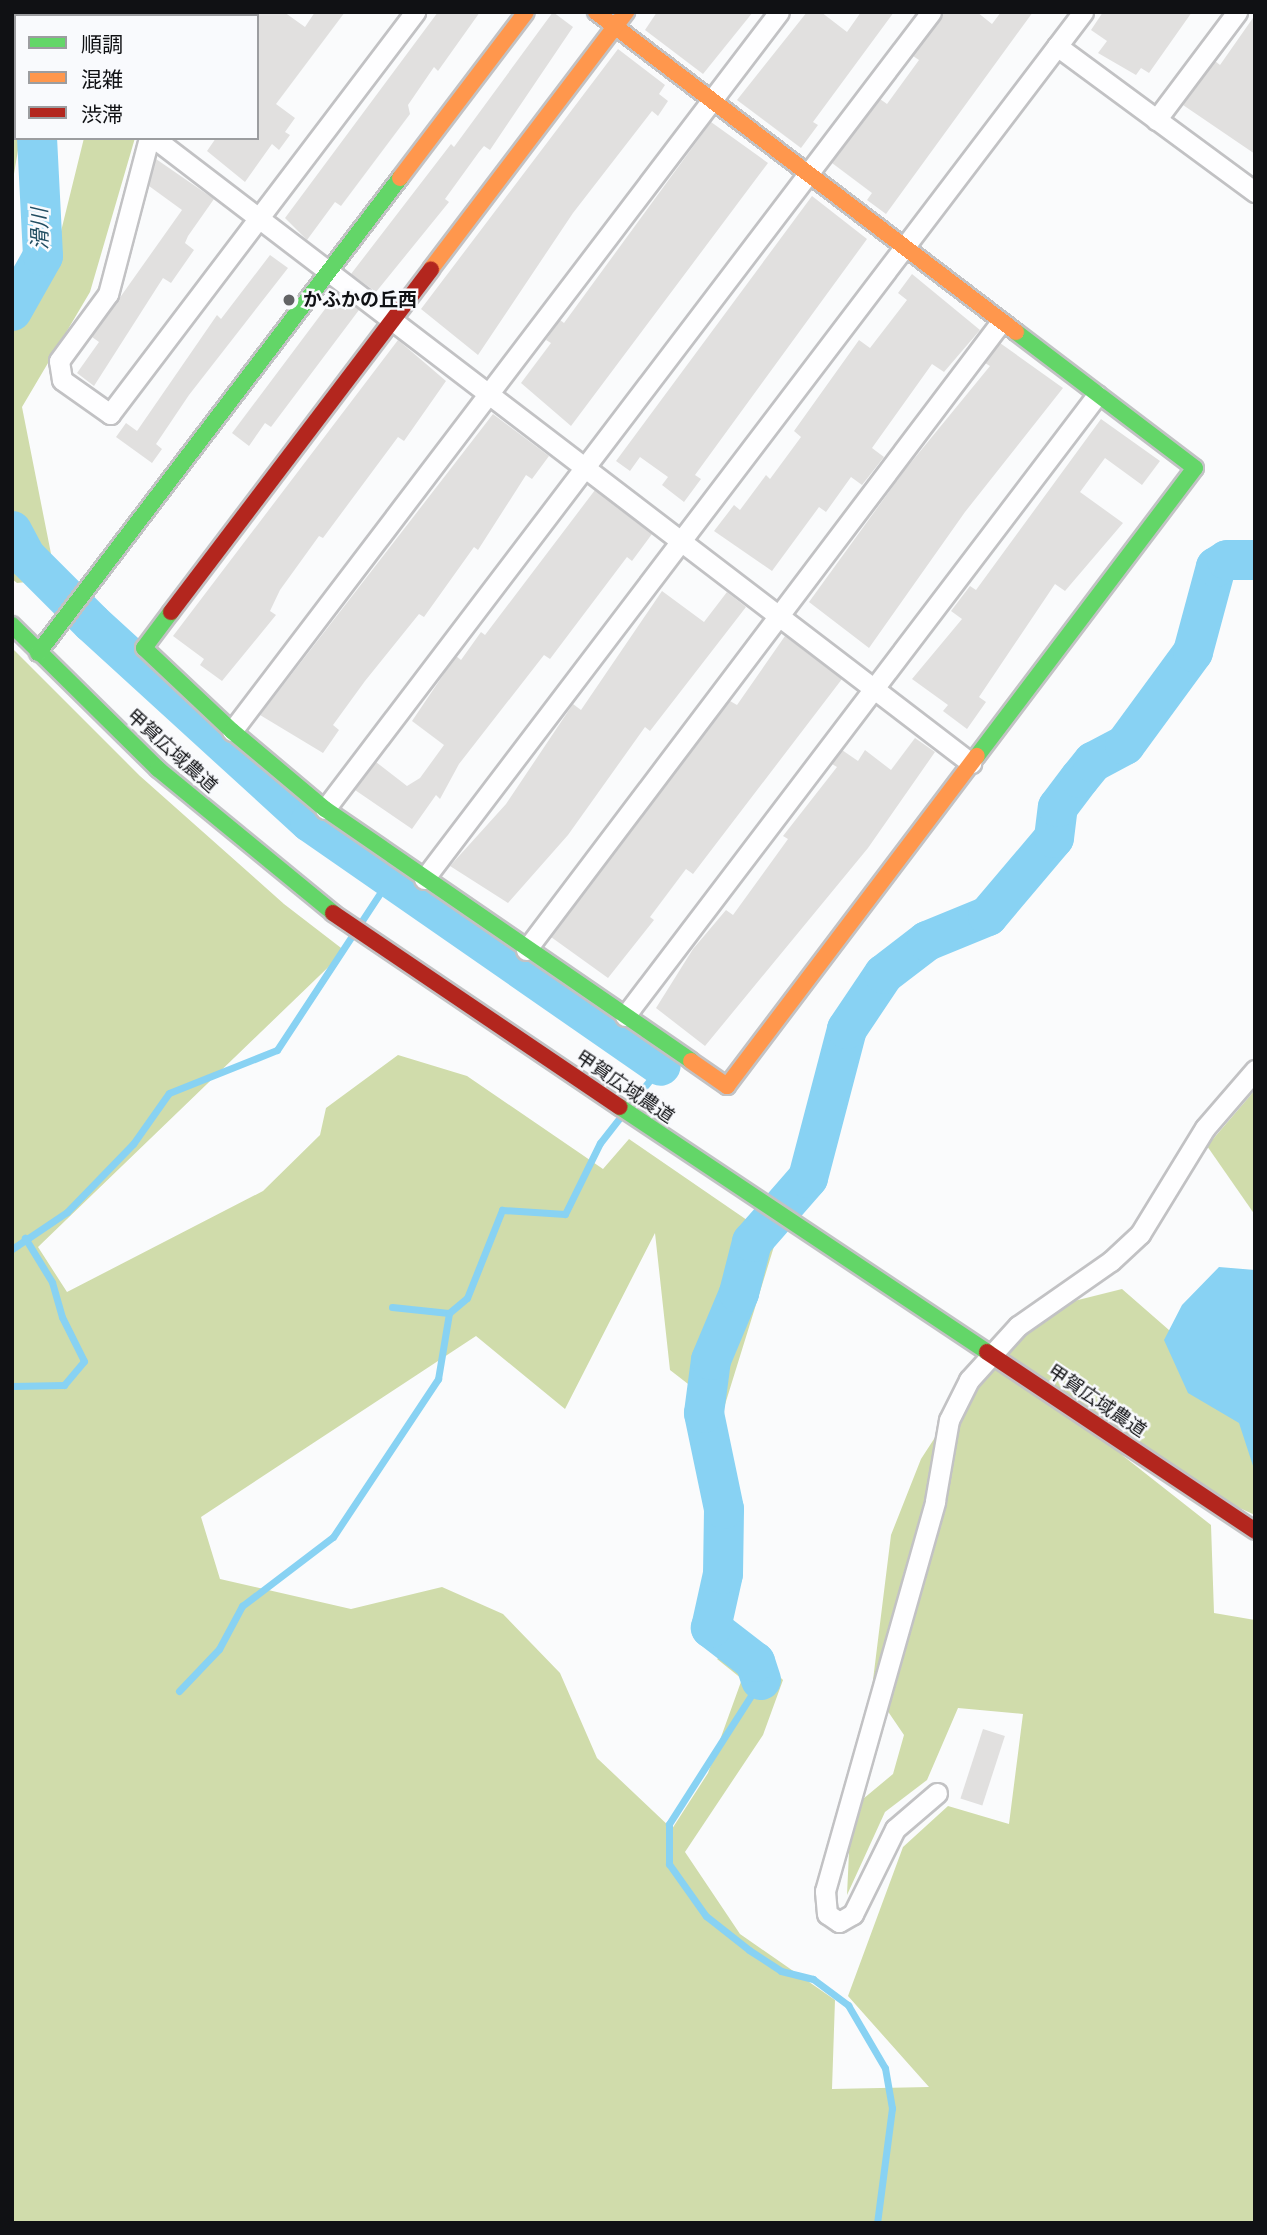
<!DOCTYPE html>
<meta charset="utf-8">
<style>
body{margin:0}
#map{position:relative;width:1267px;height:2235px;overflow:hidden;background:#fafbfc;font-family:Roboto,"Noto Sans JP",sans-serif}
div>[style]{position:absolute}
[style*='--x']{left:calc(var(--x)*1px);top:calc(var(--y)*1px);width:calc(var(--w)*1px);rotate:calc(var(--a)*1deg)}
.forest>*{inset:0;background:#d0dcab}
.water>*{inset:0;background:#88d2f3}
.stream>*{height:7px;margin:-3.5px;padding:0 3.5px;transform-origin:3.5px;border-radius:3.5px;background:#88d2f3}
.river>*{height:40px;margin:-20px;padding:0 20px;transform-origin:20px;border-radius:20px;background:#88d2f3}
.building>*{inset:0;background:#e1e0df;transform-origin:0 0}
.roads{filter:drop-shadow(2px 0 #c2c2c4) drop-shadow(-2px 0 #c2c2c4) drop-shadow(0 2px #c2c2c4) drop-shadow(0 -2px #c2c2c4)}
.street>*{height:19px;margin:-9.5px;padding:0 9.5px;transform-origin:9.5px;border-radius:9.5px;background:#fefeff}
.fast>*{height:16px;margin:-8px;padding:0 8px;transform-origin:8px;border-radius:8px;background:#63d668}
.slow>*{height:16px;margin:-8px;padding:0 8px;transform-origin:8px;border-radius:8px;background:#ff974d}
.jam>*{height:16px;margin:-8px;padding:0 8px;transform-origin:8px;border-radius:8px;background:#b3261e}
.dots>*{width:19px;height:19px;translate:-50% -50%;box-sizing:border-box;border:4px solid #f9fafd;border-radius:50%}
span{translate:-50% -50%;white-space:nowrap;text-align:center;line-height:1.15;-webkit-text-stroke:5px #f9fafd;paint-order:stroke}
.poi-label{font-size:19px;color:#101114;font-weight:700}
.left{translate:0 -50%;text-align:left}
.street-label{font-size:19px;color:#101114}
.water-label{font-size:21px;color:#214d61;font-style:italic}
.frame{position:absolute;inset:0;border:14px solid #101114;pointer-events:none}
.legend{position:absolute;left:14px;top:14px;width:245px;height:126px;box-sizing:border-box;background:#f9fafd;border:2px solid #9c9da0;margin:0;padding:9px 12px;list-style:none;font-size:21px;color:#101114}
.legend li{display:flex;align-items:center;gap:14px;height:35px}
.legend b{width:35px;border:2px solid #9c9da0}
</style>
<div id="map">
<div class="forest">
<i style="clip-path:polygon(12px 12px,74px 12px,16px 16px,16px 138px,20px 138px,12px 186px)"></i>
<i style="clip-path:polygon(84px 138px,135px 138px,90px 292px,22px 407px,56px 579px,17px 583px,12px 579px,12px 330px,49px 280px)"></i>
<i style="clip-path:polygon(12px 648px,140px 776px,284px 904px,345px 951px,38px 1247px,67px 1292px,263px 1191px,320px 1135px,326px 1108px,398px 1055px,467px 1076px,603px 1169px,629px 1139px,776px 1240px,723px 1411px,670px 1370px,655px 1233px,565px 1409px,476px 1336px,201px 1517px,220px 1579px,351px 1609px,442px 1587px,503px 1614px,560px 1673px,597px 1758px,672px 1829px,708px 1773px,742px 1679px,717px 1659px,744px 1641px,783px 1680px,763px 1735px,685px 1852px,740px 1934px,835px 2000px,832px 2089px,929px 2087px,848px 1996px,903px 1847px,948px 1806px,1009px 1824px,1023px 1714px,958px 1708px,927px 1780px,885px 1812px,847px 1895px,851px 1809px,893px 1774px,904px 1735px,872px 1688px,891px 1535px,921px 1459px,969px 1385px,1034px 1311px,1122px 1289px,1185px 1344px,1255px 1436px,1255px 1515px,1122px 1455px,1211px 1525px,1214px 1613px,1255px 1620px,1255px 2223px,12px 2223px)"></i>
<i style="clip-path:polygon(1255px 1090px,1255px 1215px,1207px 1146px)"></i>
</div>
<div class="water">
<i style="clip-path:polygon(1219px 1267px,1255px 1270px,1255px 1472px,1239px 1423px,1188px 1393px,1164px 1340px,1182px 1305px)"></i>
</div>
<div class="stream">
<i style="--x:630;--y:1105;--w:50;--a:-51.5"></i>
<i style="--x:12;--y:1249;--w:66;--a:-33.9"></i>
<i style="--x:67;--y:1212;--w:95;--a:-45.9"></i>
<i style="--x:133;--y:1144;--w:62;--a:-54.8"></i>
<i style="--x:169;--y:1093;--w:116;--a:-21.7"></i>
<i style="--x:277;--y:1050;--w:202;--a:-56.7"></i>
<i style="--x:392;--y:1307;--w:57;--a:6"></i>
<i style="--x:12;--y:1386;--w:52;--a:-1.1"></i>
<i style="--x:64;--y:1385;--w:31;--a:-50"></i>
<i style="--x:84;--y:1361;--w:49;--a:-116.6"></i>
<i style="--x:62;--y:1317;--w:36;--a:-106"></i>
<i style="--x:52;--y:1282;--w:52;--a:-121.5"></i>
<i style="--x:761;--y:1680;--w:171;--a:122.6"></i>
<i style="--x:669;--y:1824;--w:40;--a:90"></i>
<i style="--x:669;--y:1864;--w:64;--a:54.6"></i>
<i style="--x:706;--y:1916;--w:55;--a:38.3"></i>
<i style="--x:749;--y:1950;--w:38;--a:33"></i>
<i style="--x:781;--y:1971;--w:33;--a:14"></i>
<i style="--x:813;--y:1979;--w:44;--a:36.6"></i>
<i style="--x:848;--y:2005;--w:73;--a:59.6"></i>
<i style="--x:885;--y:2068;--w:41;--a:80.1"></i>
<i style="--x:892;--y:2108;--w:116;--a:97.4"></i>
<i style="--x:179;--y:1691;--w:58;--a:-46.4"></i>
<i style="--x:219;--y:1649;--w:49;--a:-61.9"></i>
<i style="--x:242;--y:1606;--w:114;--a:-37.2"></i>
<i style="--x:333;--y:1537;--w:190;--a:-56.4"></i>
<i style="--x:438;--y:1379;--w:67;--a:-80.5"></i>
<i style="--x:449;--y:1313;--w:23;--a:-40"></i>
<i style="--x:467;--y:1298;--w:95;--a:-68.3"></i>
<i style="--x:502;--y:1210;--w:63;--a:3.6"></i>
<i style="--x:565;--y:1214;--w:79;--a:-63.8"></i>
<i style="--x:600;--y:1143;--w:36;--a:-52"></i>
</div>
<div class="river">
<i style="--x:106;--y:16;--w:6;--a:-39"></i>
<i style="--x:12;--y:311;--w:63;--a:-60.6"></i>
<i style="--x:43;--y:256;--w:118;--a:-92.9"></i>
<i style="--x:12;--y:531;--w:30;--a:62"></i>
<i style="--x:26;--y:557;--w:93;--a:45"></i>
<i style="--x:92;--y:623;--w:295;--a:42.4"></i>
<i style="--x:310;--y:822;--w:427;--a:34.8"></i>
<i style="--x:761;--y:1680;--w:19;--a:-108"></i>
<i style="--x:755;--y:1662;--w:56;--a:-142.3"></i>
<i style="--x:711;--y:1628;--w:55;--a:-77.5"></i>
<i style="--x:723;--y:1574;--w:65;--a:-89.1"></i>
<i style="--x:724;--y:1509;--w:98;--a:-101.8"></i>
<i style="--x:704;--y:1413;--w:53;--a:-82.5"></i>
<i style="--x:711;--y:1360;--w:73;--a:-67.3"></i>
<i style="--x:739;--y:1293;--w:53;--a:-75.7"></i>
<i style="--x:752;--y:1242;--w:85;--a:-48.8"></i>
<i style="--x:808;--y:1178;--w:154;--a:-75.3"></i>
<i style="--x:847;--y:1029;--w:66;--a:-56.1"></i>
<i style="--x:884;--y:974;--w:54;--a:-37.5"></i>
<i style="--x:927;--y:941;--w:66;--a:-22.3"></i>
<i style="--x:988;--y:916;--w:102;--a:-49.8"></i>
<i style="--x:1054;--y:838;--w:31;--a:-83"></i>
<i style="--x:1058;--y:807;--w:36;--a:-53"></i>
<i style="--x:1080;--y:778;--w:21;--a:-51"></i>
<i style="--x:1093;--y:762;--w:36;--a:-28"></i>
<i style="--x:1125;--y:745;--w:115;--a:-53.8"></i>
<i style="--x:1193;--y:652;--w:88;--a:-74.9"></i>
<i style="--x:1216;--y:567;--w:13;--a:-32"></i>
<i style="--x:1227;--y:560;--w:28;--a:0"></i>
</div>
<div class="building">
<i style="clip-path:polygon(257px 12px,284px 12px,305px 27px,315px 12px,345px 12px,276px 104px,295px 118px,285px 132px,290px 135px,279px 150px,272px 144px,245px 182px,207px 151px,216px 138px,257px 138px)"></i>
<i style="clip-path:polygon(438px 12px,480px 12px,438px 71px,434px 67px,408px 105px,410px 114px,341px 206px,335px 202px,307px 240px,285px 218px)"></i>
<i style="clip-path:polygon(553px 12px,573px 27px,490px 150px,484px 146px,479px 152px,445px 199px,449px 202px,376px 292px,351px 274px,451px 144px,454px 147px)"></i>
<i style="clip-path:polygon(657px 12px,753px 12px,703px 74px,645px 30px)"></i>
<i style="clip-path:polygon(807px 12px,821px 12px,847px 32px,861px 12px,894px 12px,813px 122px,818px 125px,801px 148px,737px 100px)"></i>
<i style="clip-path:polygon(943px 12px,977px 12px,992px 24px,1001px 12px,1033px 12px,886px 214px,867px 200px,872px 193px,832px 163px,880px 99px,887px 104px,919px 60px,913px 56px)"></i>
<i style="clip-path:polygon(1103px 12px,1192px 12px,1149px 73px,1141px 68px,1136px 75px,1098px 53px,1107px 41px,1091px 30px)"></i>
<i style="clip-path:polygon(1255px 15px,1255px 154px,1183px 105px,1215px 61px,1220px 65px)"></i>
<i style="clip-path:polygon(618px 49px,665px 85px,659px 94px,668px 101px,658px 116px,652px 111px,573px 213px,478px 355px,421px 309px)"></i>
<i style="clip-path:polygon(711px 122px,768px 163px,571px 426px,521px 383px,551px 343px,546px 340px,560px 320px,564px 323px)"></i>
<i style="clip-path:polygon(156px 159px,214px 199px,188px 236px,185px 243px,194px 250px,171px 283px,163px 278px,94px 386px,77px 373px,99px 342px,92px 337px,182px 210px,149px 186px)"></i>
<i style="clip-path:polygon(812px 196px,867px 239px,695px 475px,701px 479px,684px 502px,662px 485px,668px 477px,640px 457px,630px 471px,616px 461px)"></i>
<i style="clip-path:polygon(270px 255px,288px 268px,189px 395px,156px 444px,162px 449px,152px 463px,116px 437px,126px 423px,137px 431px,217px 315px,221px 319px)"></i>
<i style="clip-path:polygon(912px 274px,980px 330px,944px 372px,932px 364px,872px 448px,884px 457px,862px 485px,851px 477px,826px 512px,819px 507px,772px 571px,714px 531px,734px 505px,740px 510px,766px 475px,770px 479px,801px 437px,794px 431px,859px 340px,870px 348px,907px 300px,898px 293px)"></i>
<i style="clip-path:polygon(337px 293px,359px 310px,271px 427px,265px 423px,249px 446px,232px 433px)"></i>
<i style="clip-path:polygon(398px 340px,446px 381px,404px 441px,398px 437px,323px 538px,319px 536px,280px 590px,270px 611px,276px 615px,222px 681px,200px 665px,204px 659px,173px 636px)"></i>
<i style="clip-path:polygon(1000px 343px,1063px 388px,965px 512px,869px 648px,809px 602px,904px 471px,990px 366px,985px 363px)"></i>
<i style="clip-path:polygon(493px 414px,549px 456px,532px 479px,526px 475px,478px 550px,474px 547px,424px 617px,419px 614px,365px 681px,333px 725px,339px 730px,323px 753px,260px 715px)"></i>
<i style="clip-path:polygon(1101px 419px,1160px 461px,1142px 485px,1105px 458px,1080px 492px,1123px 523px,1065px 591px,1055px 584px,979px 697px,986px 702px,967px 729px,943px 711px,948px 705px,912px 679px,962px 619px,951px 611px,970px 586px,976px 590px)"></i>
<i style="clip-path:polygon(595px 490px,652px 534px,632px 561px,627px 557px,550px 659px,544px 655px,459px 764px,440px 799px,436px 795px,412px 829px,355px 790px,376px 762px,407px 786px,420px 778px,444px 745px,412px 721px,456px 656px,461px 660px,481px 632px,485px 635px)"></i>
<i style="clip-path:polygon(662px 591px,704px 622px,727px 592px,746px 607px,650px 731px,645px 727px,568px 835px,508px 903px,450px 866px,506px 804px,573px 704px,581px 710px)"></i>
<i style="clip-path:polygon(785px 636px,842px 679px,693px 874px,686px 869px,650px 917px,654px 920px,608px 978px,551px 937px,730px 701px,737px 705px)"></i>
<i style="clip-path:polygon(915px 738px,935px 752px,868px 848px,705px 1046px,656px 1008px,693px 949px,726px 910px,733px 915px,788px 839px,783px 836px,837px 767px,832px 764px,842px 750px,858px 761px,865px 750px,891px 770px)"></i>
<i style="left:983px;top:1729px;width:23px;height:73px;rotate:18deg"></i>
</div>
<div class="roads">
<div class="street">
<i style="--x:239;--y:16;--w:5;--a:-53"></i>
<i style="--x:1057;--y:46;--w:246;--a:36.4"></i>
<i style="--x:1156;--y:120;--w:135;--a:-53.1"></i>
<i style="--x:149;--y:138;--w:161;--a:104.7"></i>
<i style="--x:108;--y:294;--w:83;--a:126.2"></i>
<i style="--x:59;--y:361;--w:19;--a:81"></i>
<i style="--x:62;--y:380;--w:59;--a:35.3"></i>
<i style="--x:110;--y:414;--w:505;--a:-52.81"></i>
<i style="--x:154;--y:138;--w:1029;--a:37.42"></i>
<i style="--x:232;--y:731;--w:903;--a:-52.74"></i>
<i style="--x:325;--y:809;--w:1001;--a:-52.75"></i>
<i style="--x:424;--y:879;--w:1089;--a:-52.76"></i>
<i style="--x:526;--y:950;--w:787;--a:-52.9"></i>
<i style="--x:625;--y:1016;--w:780;--a:-52.76"></i>
<i style="--x:937;--y:1793;--w:55;--a:139.4"></i>
<i style="--x:895;--y:1829;--w:95;--a:116.3"></i>
<i style="--x:853;--y:1914;--w:16;--a:150"></i>
<i style="--x:839;--y:1922;--w:14;--a:-146"></i>
<i style="--x:827;--y:1914;--w:23;--a:-95"></i>
<i style="--x:825;--y:1891;--w:405;--a:-74.2"></i>
<i style="--x:935;--y:1501;--w:82;--a:-80.2"></i>
<i style="--x:949;--y:1420;--w:45;--a:-63.4"></i>
<i style="--x:969;--y:1380;--w:73;--a:-47.8"></i>
<i style="--x:1018;--y:1326;--w:113;--a:-35"></i>
<i style="--x:1111;--y:1261;--w:40;--a:-43"></i>
<i style="--x:1140;--y:1234;--w:124;--a:-58.5"></i>
<i style="--x:1205;--y:1128;--w:77;--a:-49.2"></i>
</div>
<div class="fast">
<i style="--x:171;--y:612;--w:45;--a:126.9"></i>
<i style="--x:144;--y:648;--w:121;--a:43.3"></i>
<i style="--x:232;--y:731;--w:121;--a:40"></i>
<i style="--x:325;--y:809;--w:444;--a:34.5"></i>
<i style="--x:12;--y:625;--w:205;--a:44.6"></i>
<i style="--x:158;--y:769;--w:227;--a:39.4"></i>
<i style="--x:38;--y:653;--w:597;--a:-52.69"></i>
<i style="--x:977;--y:756;--w:361;--a:-52.9"></i>
<i style="--x:1195;--y:468;--w:225;--a:-142.8"></i>
<i style="--x:620;--y:1107;--w:441;--a:33.7"></i>
</div>
<div class="slow">
<i style="--x:596;--y:12;--w:528;--a:37.3"></i>
<i style="--x:400;--y:178;--w:208;--a:-52.8"></i>
<i style="--x:431;--y:269;--w:323;--a:-52.8"></i>
<i style="--x:691;--y:1061;--w:44;--a:34.8"></i>
<i style="--x:727;--y:1086;--w:414;--a:-52.9"></i>
</div>
<div class="jam">
<i style="--x:171;--y:612;--w:430;--a:-52.8"></i>
<i style="--x:333;--y:913;--w:346;--a:34.1"></i>
<i style="--x:987;--y:1352;--w:322;--a:33.7"></i>
</div>
</div>
<div class="dots">
<i style="left:289px;top:300px;background:#626365"></i>
</div>
<div class="poi-label">
<span class="left" style="left:303px;top:300px">かふかの丘西</span>
</div>
<div class="street-label">
<span style="left:172px;top:751px;rotate:42deg">甲賀広域農道</span>
<span style="left:625px;top:1087px;rotate:34deg">甲賀広域農道</span>
<span style="left:1097px;top:1401px;rotate:34deg">甲賀広域農道</span>
</div>
<div class="water-label">
<span style="left:40px;top:229px;rotate:-91deg">滑川</span>
</div>
<div class="frame"></div>
<ul class="legend">
<li><b style="height:9px;background:#63d668"></b>順調</li>
<li><b style="height:9px;background:#ff974d"></b>混雑</li>
<li><b style="height:9px;background:#b3261e"></b>渋滞</li>
</ul>
</div>
